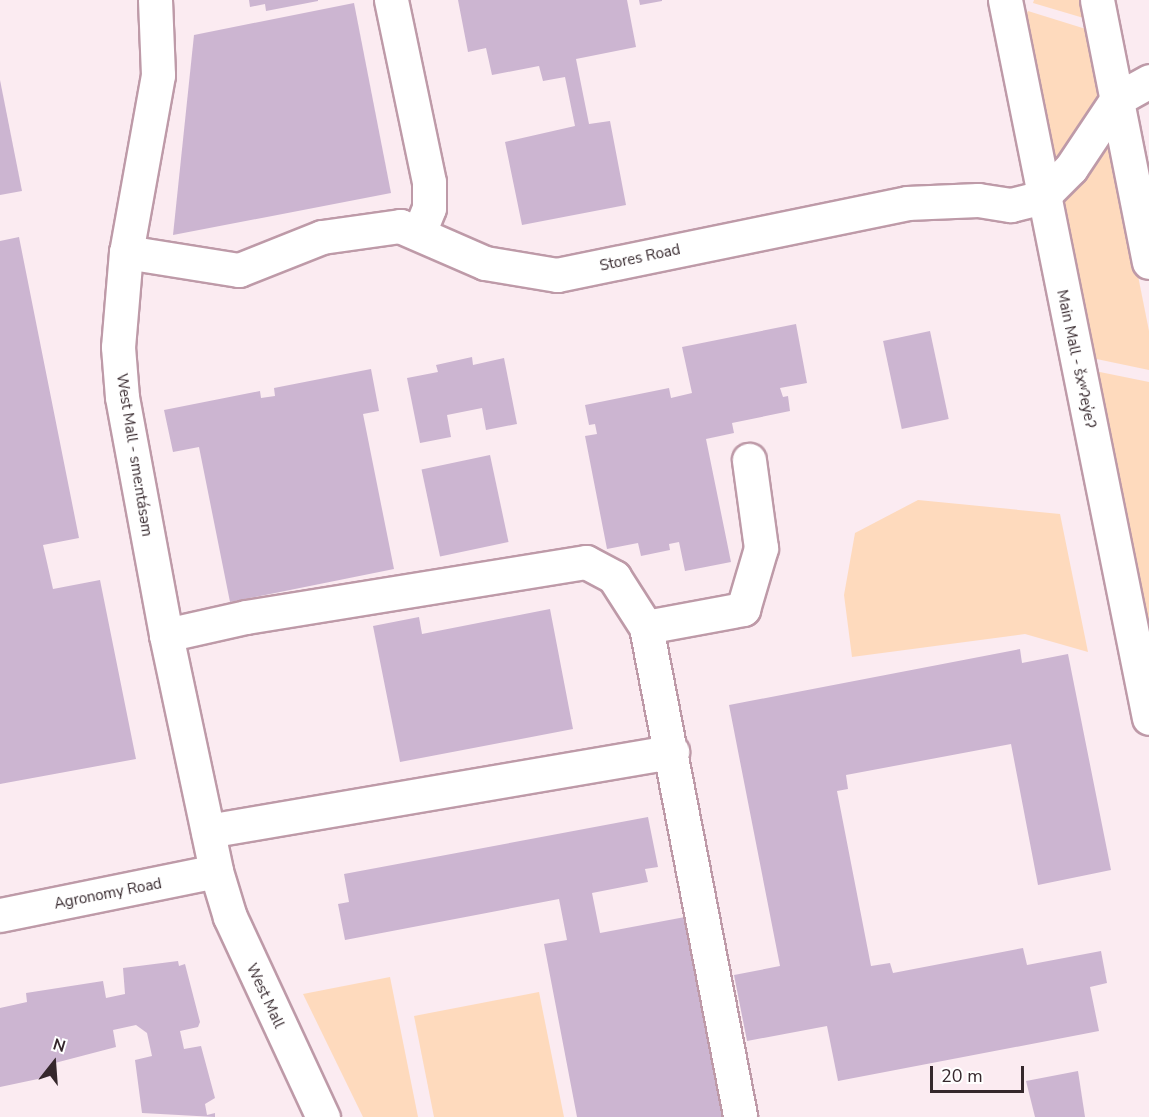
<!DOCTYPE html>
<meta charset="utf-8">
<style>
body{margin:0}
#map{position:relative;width:1149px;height:1117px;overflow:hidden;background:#fbebf1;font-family:"Nunito Sans",sans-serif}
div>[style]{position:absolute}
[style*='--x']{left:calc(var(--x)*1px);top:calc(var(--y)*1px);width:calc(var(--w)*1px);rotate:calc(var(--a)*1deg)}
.green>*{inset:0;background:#fedabd}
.building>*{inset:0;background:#ccb5d1;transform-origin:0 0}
.roads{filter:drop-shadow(2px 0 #be9aa8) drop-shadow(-2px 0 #be9aa8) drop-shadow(0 2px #be9aa8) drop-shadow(0 -2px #be9aa8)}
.minor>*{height:33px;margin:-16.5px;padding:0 16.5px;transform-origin:16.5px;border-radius:16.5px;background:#fff}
span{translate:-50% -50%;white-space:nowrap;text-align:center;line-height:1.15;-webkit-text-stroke:4.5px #fff;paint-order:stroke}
.street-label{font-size:15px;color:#35272c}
.north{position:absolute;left:24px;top:1033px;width:60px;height:60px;-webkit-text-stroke:4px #fff;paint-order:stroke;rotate:17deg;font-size:16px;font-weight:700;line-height:24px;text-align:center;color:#35272c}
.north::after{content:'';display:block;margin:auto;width:21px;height:27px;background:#35272c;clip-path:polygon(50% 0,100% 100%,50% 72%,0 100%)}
.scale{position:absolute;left:930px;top:1066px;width:94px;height:27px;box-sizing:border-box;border:3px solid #35272c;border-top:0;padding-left:8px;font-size:18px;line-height:21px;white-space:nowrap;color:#35272c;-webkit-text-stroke:4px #fff;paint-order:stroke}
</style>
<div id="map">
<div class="green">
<i style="clip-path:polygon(1034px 0,1083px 0,1087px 19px,1033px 3px)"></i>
<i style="clip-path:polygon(1028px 11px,1089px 30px,1103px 103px,1052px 173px,1021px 23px)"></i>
<i style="clip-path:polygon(1109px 130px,1149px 331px,1149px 370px,1087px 357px,1056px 195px)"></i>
<i style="clip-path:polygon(1090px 370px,1149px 382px,1149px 664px)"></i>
<i style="clip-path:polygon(918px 500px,1060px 514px,1088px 652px,1025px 634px,852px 657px,844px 595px,855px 533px)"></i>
<i style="clip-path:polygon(390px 977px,418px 1117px,363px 1117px,303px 994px)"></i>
<i style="clip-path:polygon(539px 992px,564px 1117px,434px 1117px,414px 1016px)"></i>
</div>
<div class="building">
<i style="clip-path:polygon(249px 0,318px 0,318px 1px,266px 11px,265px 4px,250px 7px)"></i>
<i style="clip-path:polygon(458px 0,627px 0,636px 47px,576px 59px,589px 124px,610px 121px,626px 205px,522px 225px,505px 142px,575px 126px,565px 77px,543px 81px,539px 66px,492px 75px,486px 48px,468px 52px)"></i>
<i style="clip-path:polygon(639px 0,662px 0,662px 1px,640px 5px)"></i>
<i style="clip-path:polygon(354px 3px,391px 193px,173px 235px,194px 35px)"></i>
<i style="clip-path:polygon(0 80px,22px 191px,0 195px)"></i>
<i style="clip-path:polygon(19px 237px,79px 538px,43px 545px,53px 589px,100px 580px,136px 759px,0 784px,0 241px)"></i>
<i style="clip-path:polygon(796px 324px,807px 383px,780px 388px,783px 397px,788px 396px,790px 411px,732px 423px,734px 433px,706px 439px,731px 562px,685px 571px,679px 542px,669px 544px,670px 550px,641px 556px,638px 543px,607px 549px,585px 436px,597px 434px,595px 424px,589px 425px,585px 405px,669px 388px,671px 398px,692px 393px,682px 347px)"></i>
<i style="left:930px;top:331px;width:90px;height:48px;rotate:78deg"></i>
<i style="clip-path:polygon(472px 357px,473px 365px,504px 358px,517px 424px,486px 430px,482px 408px,447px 415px,451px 437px,420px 443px,407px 378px,438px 372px,436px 365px)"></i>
<i style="clip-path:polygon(371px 369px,379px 411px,363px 414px,394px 569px,230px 602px,199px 447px,173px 452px,164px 410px,260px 391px,261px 398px,275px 396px,274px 388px)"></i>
<i style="left:490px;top:455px;width:89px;height:70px;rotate:78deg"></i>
<i style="clip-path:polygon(550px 609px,573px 729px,400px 762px,373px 626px,419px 617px,422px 634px)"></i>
<i style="clip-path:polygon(1020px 649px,1022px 663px,1068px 654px,1111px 870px,1038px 885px,1011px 744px,846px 775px,848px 789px,837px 791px,871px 966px,890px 963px,893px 973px,1023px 948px,1027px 965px,1101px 951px,1107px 983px,1090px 987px,1099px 1031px,838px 1081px,827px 1026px,747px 1041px,734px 975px,780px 966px,729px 705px)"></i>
<i style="clip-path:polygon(648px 817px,658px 867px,645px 869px,648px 882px,592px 893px,600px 933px,685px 917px,724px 1117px,577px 1117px,544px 944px,567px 940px,559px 899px,345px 940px,338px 904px,349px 902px,344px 874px)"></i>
<i style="clip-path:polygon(178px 961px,179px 966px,185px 964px,200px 1022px,198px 1027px,180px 1031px,184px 1049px,201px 1046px,215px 1098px,205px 1104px,207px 1115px,215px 1113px,215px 1117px,142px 1113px,135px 1060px,152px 1056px,147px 1033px,136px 1025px,113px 1030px,116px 1047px,51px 1064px,52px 1076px,0 1087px,0 1008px,27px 1002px,26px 993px,103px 981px,106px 998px,125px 994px,123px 968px)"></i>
<i style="clip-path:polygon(1078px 1071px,1085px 1117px,1035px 1117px,1026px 1081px)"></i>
</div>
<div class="roads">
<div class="minor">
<i style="--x:155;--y:0;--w:75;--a:87.7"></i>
<i style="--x:158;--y:75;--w:180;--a:100.2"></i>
<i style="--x:126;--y:252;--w:95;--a:94.8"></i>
<i style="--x:118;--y:347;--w:50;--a:85.4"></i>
<i style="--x:122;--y:397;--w:242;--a:79.5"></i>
<i style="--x:166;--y:635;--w:241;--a:78"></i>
<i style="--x:216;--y:871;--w:48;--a:73.1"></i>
<i style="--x:230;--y:917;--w:221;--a:65.1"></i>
<i style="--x:391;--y:0;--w:186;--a:78.2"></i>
<i style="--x:429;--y:182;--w:26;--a:90"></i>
<i style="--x:429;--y:208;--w:27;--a:112"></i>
<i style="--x:1005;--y:0;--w:732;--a:78.66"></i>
<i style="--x:1097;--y:0;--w:267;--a:78.8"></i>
<i style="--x:126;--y:252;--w:114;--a:9.1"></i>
<i style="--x:239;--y:270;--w:89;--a:-21.7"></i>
<i style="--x:322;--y:237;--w:79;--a:-8"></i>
<i style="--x:400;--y:226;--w:93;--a:23.5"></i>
<i style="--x:485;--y:263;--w:73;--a:9.5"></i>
<i style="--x:557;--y:275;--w:357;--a:-11.6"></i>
<i style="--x:907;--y:203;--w:71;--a:-2.4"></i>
<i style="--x:978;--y:200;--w:33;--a:9"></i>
<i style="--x:1011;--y:205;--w:32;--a:-14"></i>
<i style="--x:1042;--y:197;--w:41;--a:-45"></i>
<i style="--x:1071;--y:168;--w:83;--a:-56.3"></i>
<i style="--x:1117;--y:99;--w:37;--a:-29"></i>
<i style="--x:646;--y:627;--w:499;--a:79.1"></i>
<i style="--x:166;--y:635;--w:82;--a:-12.7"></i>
<i style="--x:246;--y:617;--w:344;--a:-9.2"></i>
<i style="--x:586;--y:562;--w:32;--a:28"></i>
<i style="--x:614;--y:577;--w:59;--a:57.4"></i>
<i style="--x:646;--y:627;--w:99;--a:-10.5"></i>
<i style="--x:743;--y:609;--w:64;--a:-73.6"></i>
<i style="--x:761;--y:548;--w:89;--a:-97.8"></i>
<i style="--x:208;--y:831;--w:471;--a:-9.7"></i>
<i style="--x:0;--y:915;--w:220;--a:-11.5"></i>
</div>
</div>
<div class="street-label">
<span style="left:640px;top:258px;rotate:-12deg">Stores Road</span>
<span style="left:1076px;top:359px;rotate:78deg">Main Mall - šxʷʔey̓eʔ</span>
<span style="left:134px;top:455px;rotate:81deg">West Mall - sme:ntásəm</span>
<span style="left:108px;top:894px;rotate:-11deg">Agronomy Road</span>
<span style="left:265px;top:996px;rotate:65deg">West Mall</span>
</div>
<div class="north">N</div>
<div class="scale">20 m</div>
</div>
